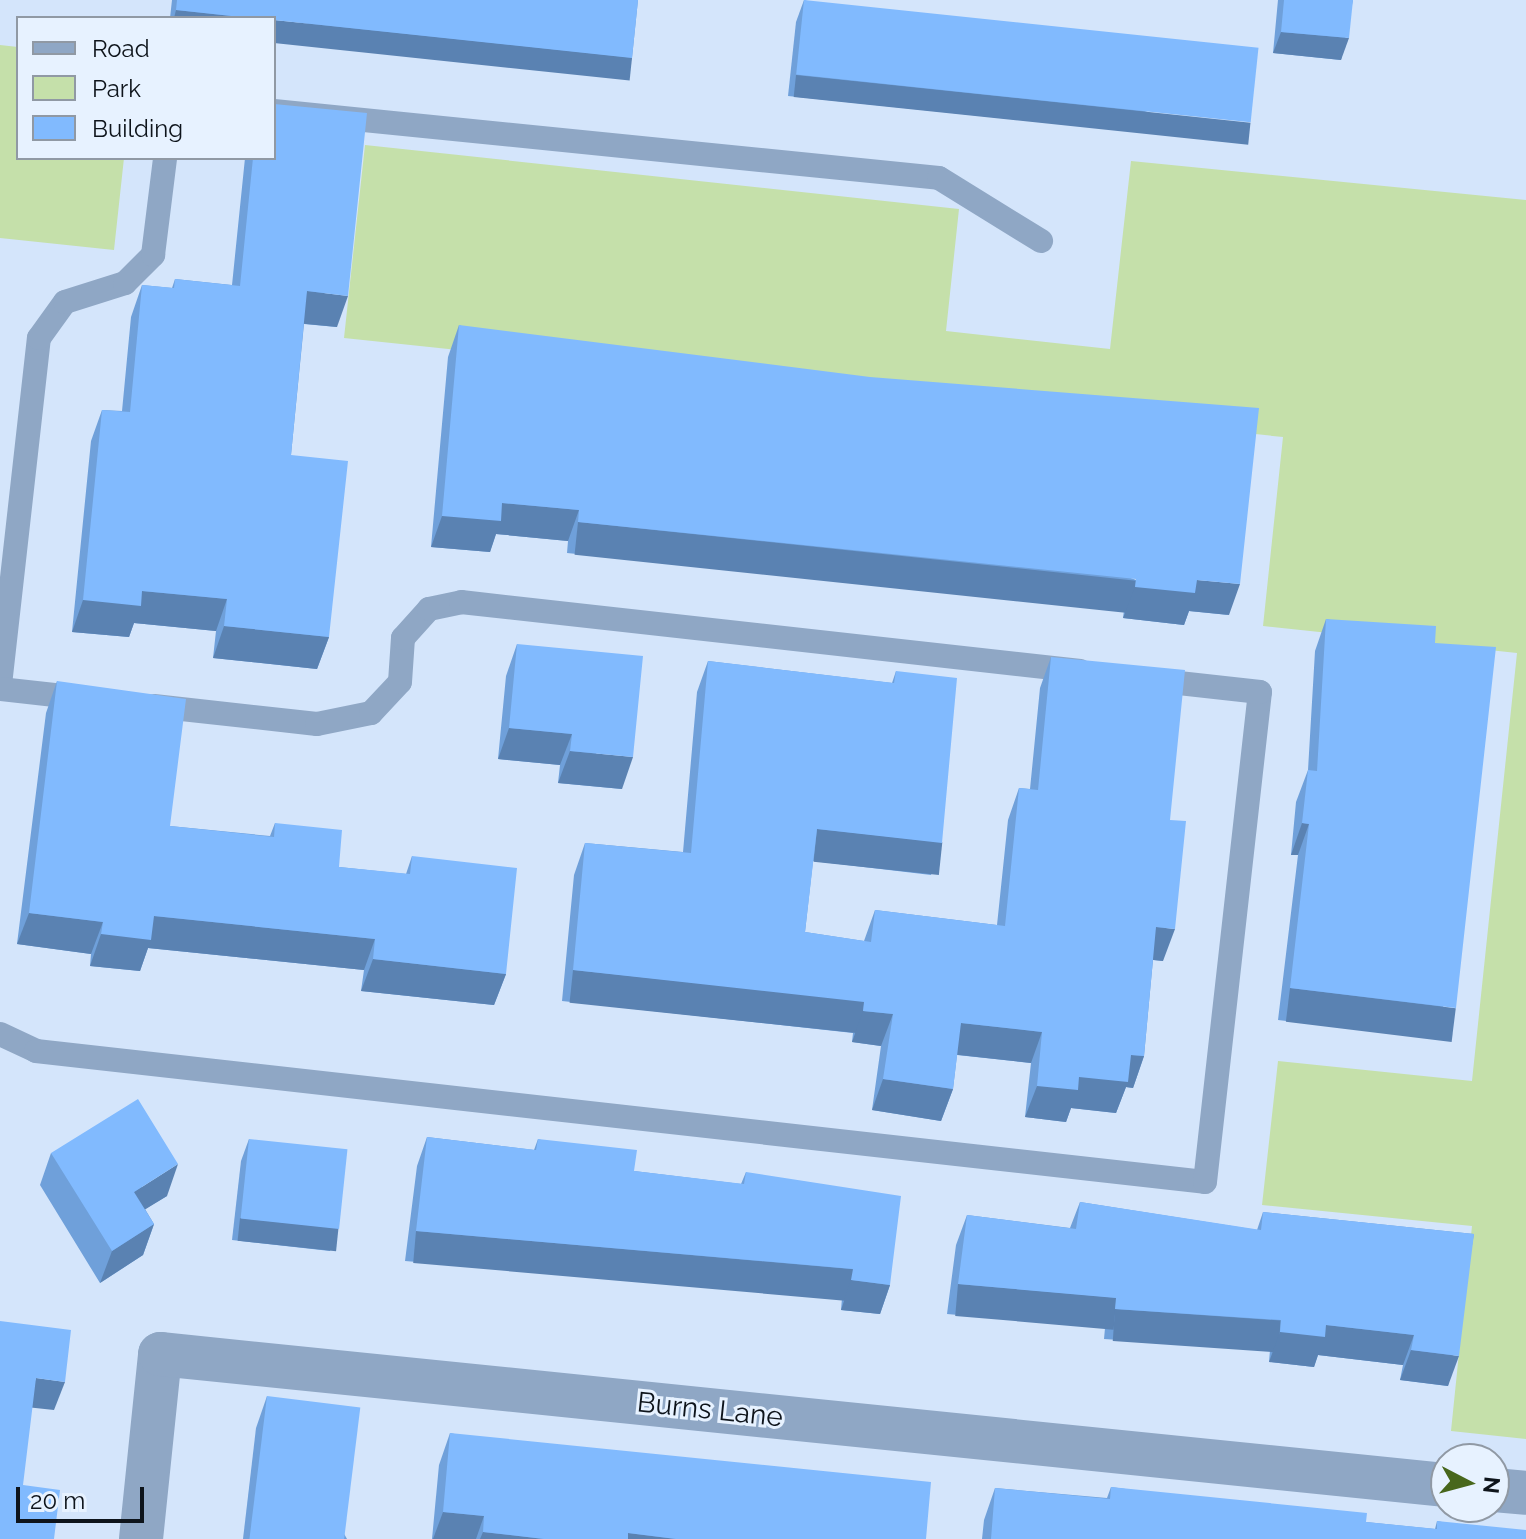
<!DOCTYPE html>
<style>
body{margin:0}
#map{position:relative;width:1526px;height:1539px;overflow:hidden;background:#d4e5fb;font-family:Raleway,sans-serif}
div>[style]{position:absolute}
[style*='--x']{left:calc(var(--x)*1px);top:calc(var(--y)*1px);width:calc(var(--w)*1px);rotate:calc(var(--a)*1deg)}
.green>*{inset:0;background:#c5e0aa}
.service>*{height:24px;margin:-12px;padding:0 12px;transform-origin:12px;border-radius:12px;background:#8fa7c5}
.minor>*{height:44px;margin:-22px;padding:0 22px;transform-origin:22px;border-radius:22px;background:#8fa7c5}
.wall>*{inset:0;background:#6fa0da}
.shaded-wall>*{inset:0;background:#5a82b2;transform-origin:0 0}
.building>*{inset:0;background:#81bafe;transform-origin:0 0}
span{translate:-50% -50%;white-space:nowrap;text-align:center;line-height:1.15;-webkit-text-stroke:6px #e7f2ff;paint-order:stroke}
.street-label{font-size:28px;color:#0e141b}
.legend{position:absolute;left:16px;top:16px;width:260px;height:144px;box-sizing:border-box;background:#e7f2ff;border:2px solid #9099a4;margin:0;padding:10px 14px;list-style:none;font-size:24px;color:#0e141b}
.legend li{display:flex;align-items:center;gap:16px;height:40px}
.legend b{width:40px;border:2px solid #9099a4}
.north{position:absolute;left:1430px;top:1443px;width:80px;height:80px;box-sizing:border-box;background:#e7f2ff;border:2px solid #9099a4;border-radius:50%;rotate:96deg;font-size:22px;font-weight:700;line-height:32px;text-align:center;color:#0e141b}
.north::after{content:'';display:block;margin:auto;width:28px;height:36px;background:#48671c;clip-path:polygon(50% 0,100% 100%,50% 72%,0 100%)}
.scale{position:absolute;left:16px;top:1487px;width:128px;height:36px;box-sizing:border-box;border:4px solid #0e141b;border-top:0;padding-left:10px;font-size:24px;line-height:28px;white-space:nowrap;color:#0e141b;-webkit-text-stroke:6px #e7f2ff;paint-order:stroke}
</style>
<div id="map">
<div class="green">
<i style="clip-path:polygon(0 45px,18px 47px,18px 158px,124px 158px,114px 250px,0 238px)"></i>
<i style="clip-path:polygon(365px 145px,959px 209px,946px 331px,1110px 349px,1131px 161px,1526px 200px,1526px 1439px,1451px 1431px,1472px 1226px,1262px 1205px,1278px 1061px,1472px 1081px,1517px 653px,1263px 626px,1283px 437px,344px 338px)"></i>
</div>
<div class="service">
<i style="--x:274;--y:111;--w:668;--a:5.75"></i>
<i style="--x:939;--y:178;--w:120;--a:31.7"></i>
<i style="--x:0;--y:685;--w:349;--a:-83.6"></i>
<i style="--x:39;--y:338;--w:44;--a:-54.2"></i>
<i style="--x:65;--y:302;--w:63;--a:-17.6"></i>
<i style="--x:125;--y:283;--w:40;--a:-45"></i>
<i style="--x:153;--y:255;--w:98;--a:-82.9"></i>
<i style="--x:0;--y:689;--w:82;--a:6.3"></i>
<i style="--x:154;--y:706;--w:164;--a:6.3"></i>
<i style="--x:317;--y:724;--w:55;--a:-11.5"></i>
<i style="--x:371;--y:713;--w:42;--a:-46.9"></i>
<i style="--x:400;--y:682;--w:44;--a:-86.1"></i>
<i style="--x:403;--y:638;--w:39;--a:-48"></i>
<i style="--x:429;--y:609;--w:33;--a:-12"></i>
<i style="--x:461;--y:602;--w:623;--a:6.36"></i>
<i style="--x:0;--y:1034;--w:40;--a:25"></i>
<i style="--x:36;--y:1051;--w:1176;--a:6.39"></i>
<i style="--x:1205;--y:1182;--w:493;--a:-83.6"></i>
<i style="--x:1260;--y:692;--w:109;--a:-173.7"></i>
</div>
<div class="minor">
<i style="--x:1494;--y:1490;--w:32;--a:5"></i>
<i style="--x:141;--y:1539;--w:186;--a:-84.1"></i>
<i style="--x:160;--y:1354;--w:1293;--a:5.82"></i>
</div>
<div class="wall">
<i style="clip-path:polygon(172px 0,638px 0,632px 58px,624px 79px,274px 18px,170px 18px)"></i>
<i style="clip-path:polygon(804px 0,1243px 143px,788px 96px,796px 22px)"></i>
<i style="clip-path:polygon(1278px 0,1353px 0,1341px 60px,1273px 53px)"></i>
<i style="clip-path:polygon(245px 158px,274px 158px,337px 327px,304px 324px,291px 455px,329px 637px,317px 669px,213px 658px,216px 631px,134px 623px,129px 637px,72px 632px,91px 441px,102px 410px,122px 411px,131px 317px,142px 285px,172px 288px,175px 279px,232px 285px)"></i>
<i style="clip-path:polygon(459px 325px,1229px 615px,1189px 611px,1184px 625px,1123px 618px,1124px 610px,567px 553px,568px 541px,496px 534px,490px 552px,431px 547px,448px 357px)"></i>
<i style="clip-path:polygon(1326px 619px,1435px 643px,1444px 1040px,1278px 1020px,1298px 855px,1291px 855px,1296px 802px,1308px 770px,1315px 651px)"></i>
<i style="clip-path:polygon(517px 644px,622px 789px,558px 783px,560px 765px,498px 759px,506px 676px)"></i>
<i style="clip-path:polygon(1051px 657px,1170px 820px,1163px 961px,1153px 960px,1144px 1056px,1133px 1088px,1126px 1087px,1116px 1113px,1071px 1108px,1066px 1122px,1025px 1117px,1031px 1063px,957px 1055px,953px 1089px,941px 1121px,872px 1110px,881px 1046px,852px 1042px,853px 1033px,562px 1001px,574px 875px,585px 843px,683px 852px,697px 692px,708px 661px,892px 683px,896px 671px,942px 843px,931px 875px,813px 861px,805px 932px,864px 941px,875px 910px,997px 925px,1008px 820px,1019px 788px,1030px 789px,1040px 688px)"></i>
<i style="clip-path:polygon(57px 681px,170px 826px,270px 836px,275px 823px,339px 867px,406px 874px,412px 856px,506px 974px,494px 1005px,361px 991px,364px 970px,148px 948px,140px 971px,90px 966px,91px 954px,17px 944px,46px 713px)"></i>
<i style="clip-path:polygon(427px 1137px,534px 1150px,538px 1139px,634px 1171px,741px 1184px,746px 1172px,890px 1285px,880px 1314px,841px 1310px,842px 1298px,405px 1261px,417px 1166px)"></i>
<i style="clip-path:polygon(249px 1139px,338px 1229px,330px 1251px,232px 1240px,241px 1161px)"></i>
<i style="clip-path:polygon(51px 1153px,167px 1196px,145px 1209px,154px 1224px,143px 1255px,100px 1283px,40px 1185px)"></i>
<i style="clip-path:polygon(1080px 1202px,1257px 1230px,1263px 1212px,1474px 1234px,1448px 1386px,1400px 1380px,1403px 1365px,1318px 1355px,1314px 1367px,1269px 1362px,1270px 1350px,1104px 1339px,1105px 1328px,947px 1314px,956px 1245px,967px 1215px,1070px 1228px)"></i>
<i style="clip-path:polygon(267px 1396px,347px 1539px,243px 1539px,256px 1428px)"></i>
<i style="clip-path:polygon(450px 1433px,926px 1539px,432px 1539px,439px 1465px)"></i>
<i style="clip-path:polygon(1111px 1487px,1366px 1522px,1435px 1529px,1437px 1521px,1526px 1539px,982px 1539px,984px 1520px,995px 1488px,1107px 1498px)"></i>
</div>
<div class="shaded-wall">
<i style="clip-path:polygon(176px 10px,250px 18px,174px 18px)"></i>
<i style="left:274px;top:20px;width:360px;height:23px;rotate:6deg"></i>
<i style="clip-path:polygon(1281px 32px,1349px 38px,1341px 60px,1273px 53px)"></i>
<i style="left:796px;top:75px;width:457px;height:22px;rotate:6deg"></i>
<i style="clip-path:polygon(307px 291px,348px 296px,337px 327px,296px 323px)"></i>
<i style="clip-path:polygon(502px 503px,579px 510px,568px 541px,496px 534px,490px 552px,431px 547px,442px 516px)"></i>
<i style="left:578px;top:522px;width:561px;height:33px;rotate:6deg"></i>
<i style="clip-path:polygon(1197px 580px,1240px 584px,1229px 615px,1189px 611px,1184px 625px,1123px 618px,1135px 587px)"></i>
<i style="clip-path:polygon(142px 591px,227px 599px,216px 631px,134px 623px,129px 637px,72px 632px,83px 600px)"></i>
<i style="clip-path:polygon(224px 626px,329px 637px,317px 669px,213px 658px)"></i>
<i style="clip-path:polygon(509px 728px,572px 734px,560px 765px,498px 759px)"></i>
<i style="clip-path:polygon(570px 751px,633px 757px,622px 789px,558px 783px)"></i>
<i style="clip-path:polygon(1302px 823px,1309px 824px,1298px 855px,1291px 855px)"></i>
<i style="left:817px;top:829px;width:126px;height:33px;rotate:6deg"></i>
<i style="clip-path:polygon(29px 913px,103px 922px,91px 954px,17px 944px)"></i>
<i style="clip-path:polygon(154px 916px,375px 939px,364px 970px,148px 948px,140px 971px,90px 966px,101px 934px)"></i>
<i style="clip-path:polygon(1156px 927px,1175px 929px,1163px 961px,1145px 959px)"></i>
<i style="clip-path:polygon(373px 959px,506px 974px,494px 1005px,361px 991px)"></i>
<i style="left:573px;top:970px;width:293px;height:33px;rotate:6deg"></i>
<i style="left:1290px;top:988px;width:167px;height:34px;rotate:7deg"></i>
<i style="clip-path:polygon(863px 1011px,893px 1014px,881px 1046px,852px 1042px)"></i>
<i style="clip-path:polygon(961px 1023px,1042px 1032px,1031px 1063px,950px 1054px)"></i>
<i style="clip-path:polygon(1131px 1055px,1144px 1056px,1133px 1088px,1126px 1087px,1116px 1113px,1071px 1108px,1066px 1122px,1025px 1117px,1037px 1086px,1079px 1077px)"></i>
<i style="clip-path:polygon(883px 1079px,953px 1089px,941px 1121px,872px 1110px)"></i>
<i style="clip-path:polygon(178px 1164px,167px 1196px,123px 1223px,134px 1192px)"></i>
<i style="left:240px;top:1218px;width:99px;height:23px;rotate:6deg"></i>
<i style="clip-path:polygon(154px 1224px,143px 1255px,100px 1283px,112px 1251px)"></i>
<i style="left:416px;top:1231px;width:439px;height:32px;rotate:5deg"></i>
<i style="clip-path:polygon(851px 1280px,890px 1285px,880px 1314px,841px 1310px)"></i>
<i style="left:958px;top:1284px;width:159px;height:32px;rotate:5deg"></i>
<i style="left:1115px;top:1309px;width:166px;height:32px;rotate:4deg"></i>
<i style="clip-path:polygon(1326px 1325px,1414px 1335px,1403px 1365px,1318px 1355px,1314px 1367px,1269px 1362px,1280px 1332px)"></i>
<i style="clip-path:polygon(1411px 1350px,1459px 1356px,1448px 1386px,1400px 1380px)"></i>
<i style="clip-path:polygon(36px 1378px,65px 1382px,54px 1410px,26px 1407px)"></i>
<i style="clip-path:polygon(443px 1512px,484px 1516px,476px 1539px,433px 1539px)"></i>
<i style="clip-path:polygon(483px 1532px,544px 1539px,480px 1539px)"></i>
<i style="clip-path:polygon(628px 1533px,676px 1539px,626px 1539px)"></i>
</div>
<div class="building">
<i style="clip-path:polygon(177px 0,638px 0,632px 58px,274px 20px,274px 18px,250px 18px,176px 10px)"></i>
<i style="left:804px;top:0;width:457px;height:75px;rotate:6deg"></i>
<i style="clip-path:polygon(1284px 0,1353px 0,1349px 38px,1281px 32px)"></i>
<i style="clip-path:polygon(274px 104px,367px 113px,348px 296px,307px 291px,291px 455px,348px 461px,329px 637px,224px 626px,227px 599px,142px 591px,141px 606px,83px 600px,102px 410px,130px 412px,142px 285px,174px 288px,175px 279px,240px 286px,253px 158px,274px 158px)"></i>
<i style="clip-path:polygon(459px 325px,870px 377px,1259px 408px,1240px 584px,1197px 580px,1195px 593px,1135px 587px,1136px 579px,578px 522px,579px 510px,502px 503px,501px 521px,442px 516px)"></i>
<i style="clip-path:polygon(1326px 619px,1436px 626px,1435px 643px,1496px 647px,1456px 1008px,1290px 988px,1309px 824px,1302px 823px,1308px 770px,1317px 771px)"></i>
<i style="clip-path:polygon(517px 644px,643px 656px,633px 757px,570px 751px,572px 734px,509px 728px)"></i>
<i style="clip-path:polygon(1051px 657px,1185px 670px,1170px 820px,1186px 821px,1175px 929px,1156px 927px,1144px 1056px,1131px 1055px,1128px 1082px,1079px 1077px,1078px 1090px,1037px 1086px,1042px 1032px,961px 1023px,953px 1089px,883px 1079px,893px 1014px,863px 1011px,864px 1002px,573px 970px,585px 843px,691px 853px,708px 661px,894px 683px,896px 671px,957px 678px,942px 843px,817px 829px,805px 932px,871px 942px,875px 910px,1005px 926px,1019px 788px,1038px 790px)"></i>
<i style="clip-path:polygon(57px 681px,186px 699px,170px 826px,274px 837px,275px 823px,342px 830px,339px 867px,410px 874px,412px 856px,517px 868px,506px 974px,373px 959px,375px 939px,154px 916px,151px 940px,101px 934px,103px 922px,29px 913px)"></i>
<i style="clip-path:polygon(138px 1099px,178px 1164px,134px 1192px,154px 1224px,112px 1251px,51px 1153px)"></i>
<i style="clip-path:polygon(427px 1137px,536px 1150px,538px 1139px,637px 1150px,634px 1171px,744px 1184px,746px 1172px,901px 1196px,890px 1285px,851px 1280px,853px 1269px,416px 1231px)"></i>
<i style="left:249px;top:1139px;width:99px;height:80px;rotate:6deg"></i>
<i style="clip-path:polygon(1080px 1202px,1261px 1230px,1263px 1212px,1474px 1234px,1459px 1356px,1411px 1350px,1414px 1335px,1326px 1325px,1325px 1337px,1280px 1332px,1281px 1320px,1115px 1309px,1116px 1298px,958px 1284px,967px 1215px,1076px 1229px)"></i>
<i style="clip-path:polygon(0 1321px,71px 1330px,65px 1382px,36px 1378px,23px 1485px,60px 1490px,54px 1539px,0 1539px)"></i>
<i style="left:267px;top:1396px;width:94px;height:144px;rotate:7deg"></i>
<i style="clip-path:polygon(450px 1433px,931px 1482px,926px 1539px,676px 1539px,628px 1533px,628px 1539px,544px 1539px,483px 1532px,484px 1516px,443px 1512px)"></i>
<i style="clip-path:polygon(1111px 1487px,1367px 1513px,1366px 1522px,1437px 1529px,1437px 1521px,1526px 1530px,1526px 1539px,991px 1539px,995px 1488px,1110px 1499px)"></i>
</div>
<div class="street-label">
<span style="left:710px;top:1410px;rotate:6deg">Burns Lane</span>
</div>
<ul class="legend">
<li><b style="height:10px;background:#8fa7c5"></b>Road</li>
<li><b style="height:22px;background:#c5e0aa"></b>Park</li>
<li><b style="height:22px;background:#81bafe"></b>Building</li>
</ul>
<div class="north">N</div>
<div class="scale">20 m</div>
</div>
